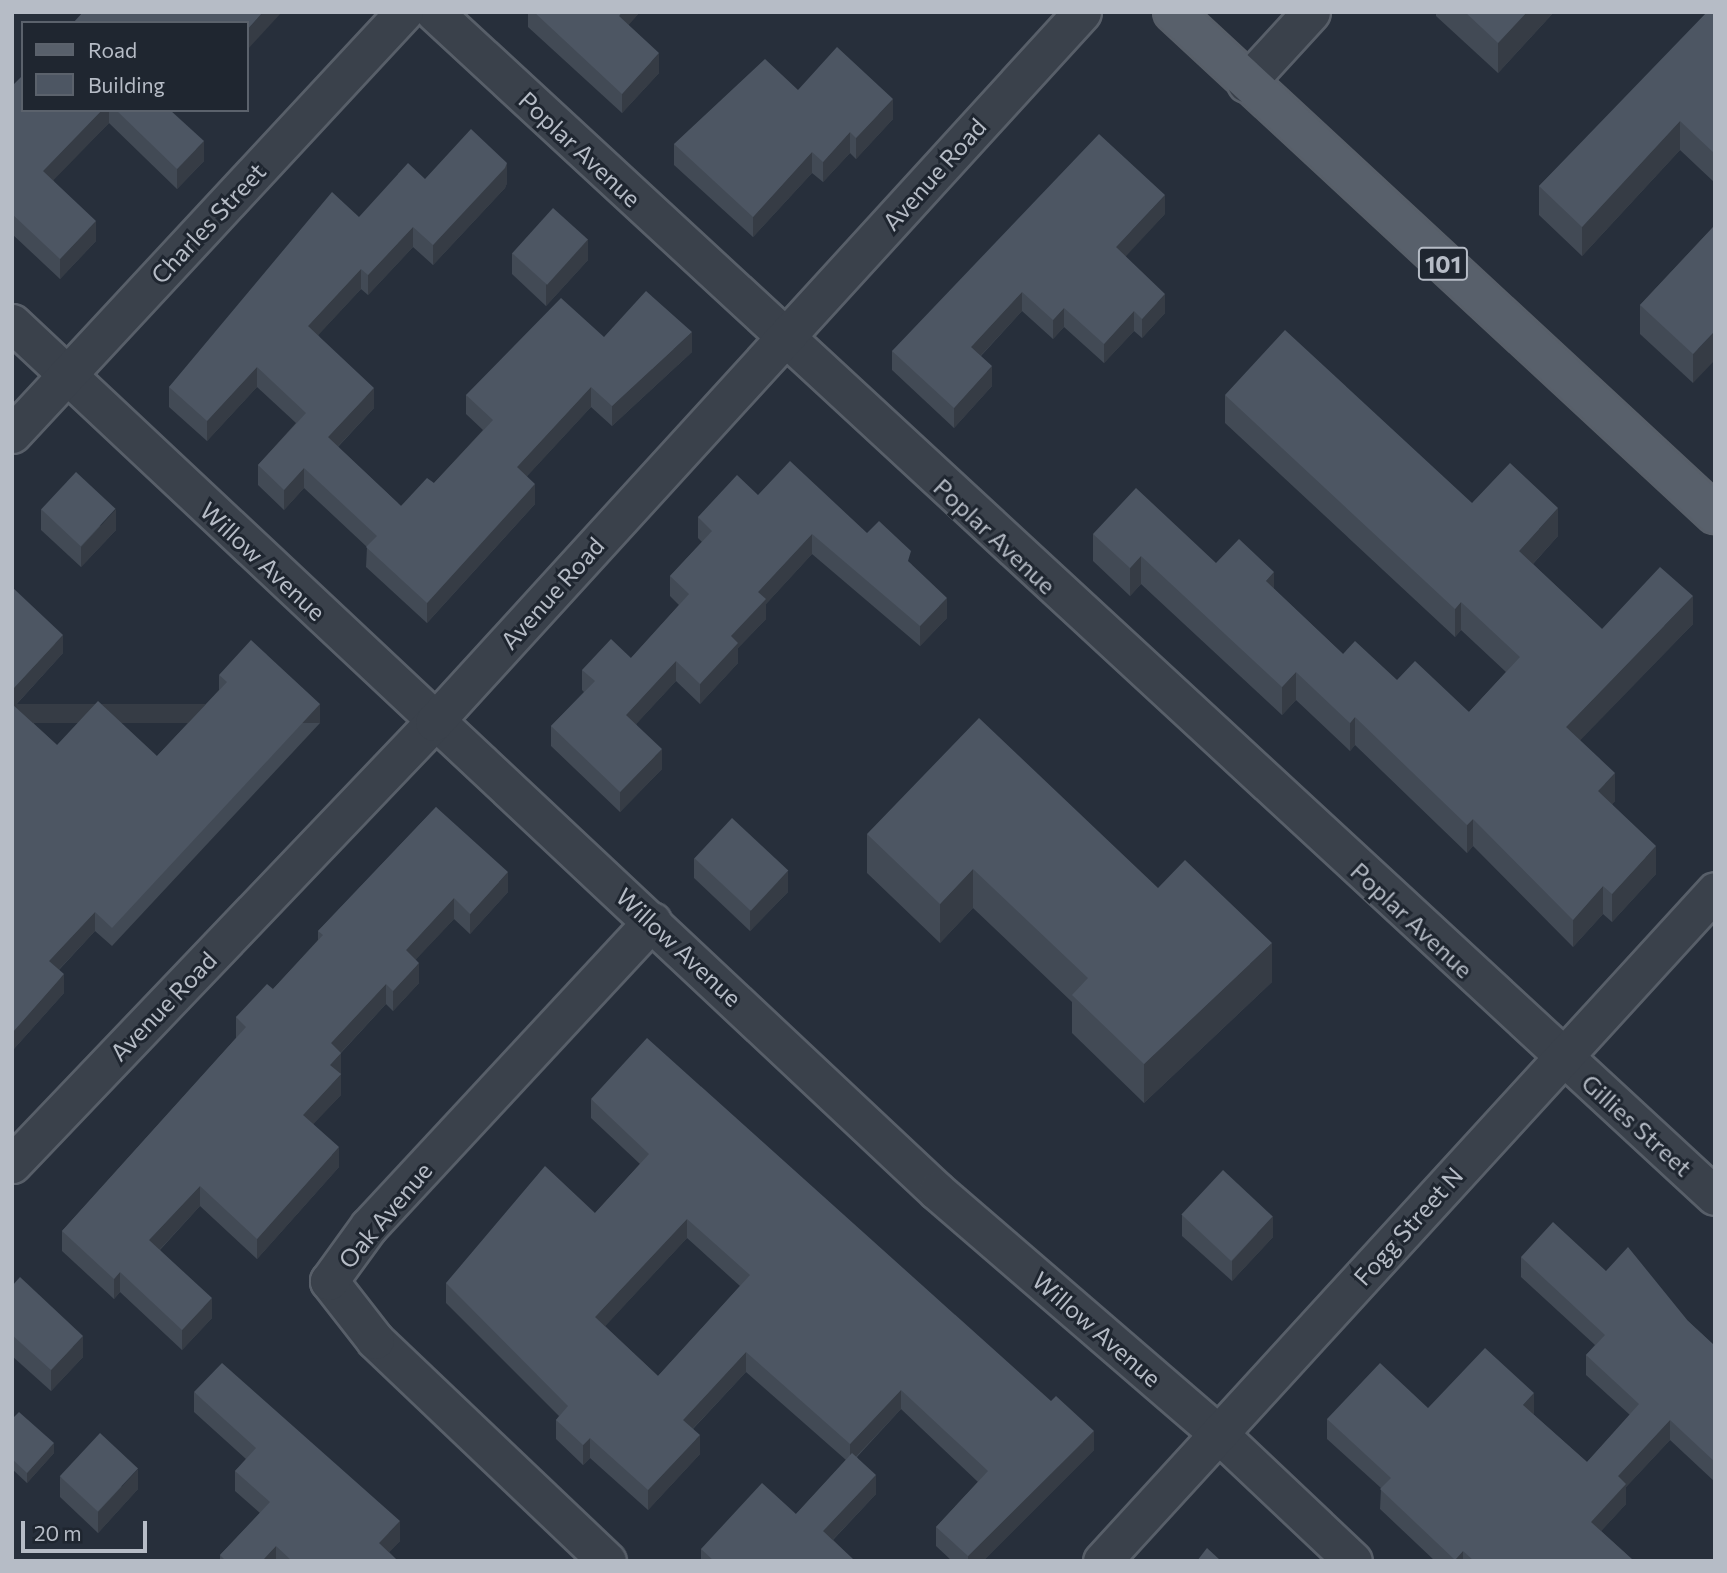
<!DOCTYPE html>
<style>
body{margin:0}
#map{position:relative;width:1727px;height:1573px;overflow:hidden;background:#272f3b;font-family:Commissioner,sans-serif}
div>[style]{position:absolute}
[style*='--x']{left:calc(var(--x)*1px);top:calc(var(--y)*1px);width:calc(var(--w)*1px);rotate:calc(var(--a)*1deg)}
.roads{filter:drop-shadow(2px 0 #585f69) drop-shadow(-2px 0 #585f69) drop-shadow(0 2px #585f69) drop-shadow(0 -2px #585f69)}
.street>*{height:37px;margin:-18.5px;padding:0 18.5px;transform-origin:18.5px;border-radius:18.5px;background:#3a414b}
.primary>*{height:38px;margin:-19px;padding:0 19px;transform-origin:19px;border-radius:19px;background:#58606b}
.wall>*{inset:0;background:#424a55}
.shaded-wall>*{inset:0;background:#363c45;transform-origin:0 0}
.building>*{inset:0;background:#4d5663;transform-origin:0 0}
span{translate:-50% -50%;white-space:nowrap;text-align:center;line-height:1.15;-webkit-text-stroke:6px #1f2630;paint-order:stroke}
.shield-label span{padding:2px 5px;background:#1f2630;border:2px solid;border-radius:5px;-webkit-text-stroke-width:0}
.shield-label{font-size:23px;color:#b6bcc6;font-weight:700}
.street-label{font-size:24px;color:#b6bcc6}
.frame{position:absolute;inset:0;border:14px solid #b6bcc6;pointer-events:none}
.legend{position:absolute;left:21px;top:21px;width:228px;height:91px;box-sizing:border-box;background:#1f2630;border:2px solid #5b626c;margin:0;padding:9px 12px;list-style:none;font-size:21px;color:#b6bcc6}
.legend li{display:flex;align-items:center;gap:14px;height:35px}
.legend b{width:35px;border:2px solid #5b626c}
.scale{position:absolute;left:21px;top:1521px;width:126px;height:32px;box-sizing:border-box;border:4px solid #b6bcc6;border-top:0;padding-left:9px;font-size:21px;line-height:24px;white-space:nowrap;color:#b6bcc6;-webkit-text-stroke:5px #1f2630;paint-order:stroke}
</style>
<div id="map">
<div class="roads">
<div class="street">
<i style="--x:434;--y:12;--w:1744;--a:42.75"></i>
<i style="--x:1246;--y:83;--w:96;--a:-47.5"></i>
<i style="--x:12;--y:323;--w:1268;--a:43.18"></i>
<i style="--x:937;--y:1191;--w:376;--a:40.8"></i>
<i style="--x:1222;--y:1437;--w:180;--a:43.4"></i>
<i style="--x:12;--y:434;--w:576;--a:-47.11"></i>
<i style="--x:12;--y:1164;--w:611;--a:-46.33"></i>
<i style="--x:434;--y:722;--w:961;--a:-47.61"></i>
<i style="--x:607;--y:1561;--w:320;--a:-136.4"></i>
<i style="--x:375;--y:1340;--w:75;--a:-127.9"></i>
<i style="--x:329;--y:1281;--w:68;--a:-54"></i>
<i style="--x:369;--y:1226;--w:416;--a:-47.1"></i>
<i style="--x:1102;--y:1561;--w:908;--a:-47.54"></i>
</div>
<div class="primary">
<i style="--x:1173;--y:12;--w:739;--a:42.81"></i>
</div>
</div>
<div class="wall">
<i style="clip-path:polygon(528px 12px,640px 12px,628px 25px,659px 73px,622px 113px,528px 27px)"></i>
<i style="clip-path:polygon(1436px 12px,1554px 12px,1498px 73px,1436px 16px)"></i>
<i style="clip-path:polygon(1715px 12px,1715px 183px,1680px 150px,1582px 256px,1539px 215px,1539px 186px)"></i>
<i style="clip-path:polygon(12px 86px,23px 110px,170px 110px,204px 161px,177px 189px,109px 123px,53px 180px,96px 241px,60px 279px,12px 234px)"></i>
<i style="clip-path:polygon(798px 90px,893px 119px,856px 159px,850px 153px,823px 182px,812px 173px,753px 237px,674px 165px,674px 144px)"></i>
<i style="clip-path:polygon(425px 179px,507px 183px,505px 188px,433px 265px,413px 247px,368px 295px,361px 289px,318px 335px,374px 408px,338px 447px,401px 506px,434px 483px,483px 430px,466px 414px,466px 395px,604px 337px,692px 352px,612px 426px,591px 407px,527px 476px,535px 504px,427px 623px,366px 567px,367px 547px,304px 488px,284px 510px,258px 485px,258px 465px,296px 423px,257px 387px,207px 441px,169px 407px,169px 387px,359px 217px)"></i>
<i style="clip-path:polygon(1165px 214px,1125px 256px,1165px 313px,1142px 338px,1134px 331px,1104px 363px,1064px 327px,1053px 339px,1022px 311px,981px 356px,992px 386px,954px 428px,892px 370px,892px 351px)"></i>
<i style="clip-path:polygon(1715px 225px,1693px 383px,1640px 334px,1640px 305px)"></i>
<i style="clip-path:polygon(512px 253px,588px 260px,546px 306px,512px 274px)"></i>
<i style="clip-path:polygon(1225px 395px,1472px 503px,1558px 536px,1533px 564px,1602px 629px,1693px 624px,1580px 740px,1615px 801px,1612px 804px,1656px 874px,1612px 922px,1603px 914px,1573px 947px,1473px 846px,1467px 853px,1355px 745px,1350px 751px,1296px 700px,1282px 715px,1141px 584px,1130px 596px,1093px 561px,1093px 534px,1216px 563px,1274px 589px,1343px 654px,1397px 680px,1469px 712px,1506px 672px,1461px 630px,1455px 637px,1225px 423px)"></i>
<i style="clip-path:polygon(758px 495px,867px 533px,911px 564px,947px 618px,920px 646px,812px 554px,766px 604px,766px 619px,738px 648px,738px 663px,700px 704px,676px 681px,636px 724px,662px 769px,620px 812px,551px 746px,551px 726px,584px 692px,582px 690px,582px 670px,631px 658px,679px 605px,670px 596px,670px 576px,702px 542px,698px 538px,698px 517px)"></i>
<i style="clip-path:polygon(41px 509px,116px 530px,81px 567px,41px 530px)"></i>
<i style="clip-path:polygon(12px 587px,63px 653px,15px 706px,57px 745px,157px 756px,219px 690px,219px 675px,320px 723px,112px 946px,95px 931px,59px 970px,64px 993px,12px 1051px)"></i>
<i style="clip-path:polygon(436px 807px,508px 892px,470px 934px,454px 919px,416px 959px,419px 983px,393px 1011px,386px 1004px,341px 1053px,341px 1095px,313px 1124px,339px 1167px,257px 1259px,200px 1206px,160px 1250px,212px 1318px,182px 1350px,120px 1292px,114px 1299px,62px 1251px,62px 1231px,236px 1038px,236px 1017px,273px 989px,318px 940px,318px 931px)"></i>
<i style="clip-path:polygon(867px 834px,1158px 888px,1272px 982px,1144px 1103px,1072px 1033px,1072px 1002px,973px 908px,940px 943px,867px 873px)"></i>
<i style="clip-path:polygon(694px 858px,788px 892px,750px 931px,694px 878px)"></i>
<i style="clip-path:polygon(evenodd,591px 1099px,1094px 1450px,983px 1561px,952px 1561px,936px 1546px,936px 1527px,978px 1482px,901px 1409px,857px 1457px,876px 1494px,833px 1540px,855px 1561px,701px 1561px,701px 1549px,796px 1514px,846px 1460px,746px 1372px,693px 1429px,700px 1454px,648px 1510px,590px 1458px,583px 1465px,556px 1439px,556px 1420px,559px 1416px,446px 1303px,446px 1283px,595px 1213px,640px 1164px,591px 1118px,591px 1099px,687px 1238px,740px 1286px,658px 1376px,605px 1326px,687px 1238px)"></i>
<i style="clip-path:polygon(1182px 1215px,1273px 1237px,1232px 1281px,1182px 1236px)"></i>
<i style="clip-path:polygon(1521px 1257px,1606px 1271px,1688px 1321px,1715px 1346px,1715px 1482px,1670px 1440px,1626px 1487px,1626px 1504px,1601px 1531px,1634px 1561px,1435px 1561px,1380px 1509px,1381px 1488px,1327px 1439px,1327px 1419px,1428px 1408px,1534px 1413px,1533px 1414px,1587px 1462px,1630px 1415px,1586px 1375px,1586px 1355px,1595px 1345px,1521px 1277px)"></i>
<i style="clip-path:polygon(12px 1286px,83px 1357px,51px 1391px,12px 1356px)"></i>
<i style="clip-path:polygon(194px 1392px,400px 1541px,389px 1552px,398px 1561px,220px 1561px,220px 1555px,260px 1513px,235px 1491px,235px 1471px,246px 1459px,194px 1412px)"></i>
<i style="clip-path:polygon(12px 1419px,54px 1453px,27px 1483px,12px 1469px)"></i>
<i style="clip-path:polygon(60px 1477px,138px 1489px,98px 1533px,60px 1497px)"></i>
</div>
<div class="shaded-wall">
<i style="clip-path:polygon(263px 12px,282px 12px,247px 50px,247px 30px)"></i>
<i style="clip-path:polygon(622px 12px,640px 12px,619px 36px,619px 16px)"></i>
<i style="clip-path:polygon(1527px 12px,1554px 12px,1498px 73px,1498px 43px)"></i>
<i style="clip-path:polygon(659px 53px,659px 73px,622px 113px,622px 94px)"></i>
<i style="clip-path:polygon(893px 99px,893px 119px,856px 159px,856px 138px)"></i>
<i style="clip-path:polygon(102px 110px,109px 110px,109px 123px,43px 191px,43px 171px)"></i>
<i style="clip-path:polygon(1680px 121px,1680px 150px,1582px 256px,1582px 227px)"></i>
<i style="clip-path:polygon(850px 132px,850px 153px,823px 182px,823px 162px)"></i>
<i style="clip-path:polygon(204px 141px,204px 161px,177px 189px,177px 169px)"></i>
<i style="clip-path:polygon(812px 152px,812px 173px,753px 237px,753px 217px)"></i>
<i style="clip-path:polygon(507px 163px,507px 183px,505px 188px,433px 265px,433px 245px)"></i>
<i style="clip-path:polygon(1165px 195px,1165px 214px,1116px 267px,1116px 247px)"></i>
<i style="clip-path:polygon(96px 221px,96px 241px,60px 279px,60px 259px)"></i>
<i style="clip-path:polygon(413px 227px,413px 247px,368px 295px,368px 275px)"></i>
<i style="clip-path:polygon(588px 239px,588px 260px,546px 306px,546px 285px)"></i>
<i style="clip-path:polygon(361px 269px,361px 289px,308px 346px,308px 326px)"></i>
<i style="clip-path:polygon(1022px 292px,1022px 311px,971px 366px,971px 347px)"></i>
<i style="clip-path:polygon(1165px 294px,1165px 313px,1142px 338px,1142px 319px)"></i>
<i style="clip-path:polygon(1064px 308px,1064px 327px,1053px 339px,1053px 320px)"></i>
<i style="clip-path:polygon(1134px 311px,1134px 331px,1104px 363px,1104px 344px)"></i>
<i style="clip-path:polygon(1715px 331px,1715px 360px,1693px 383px,1693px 354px)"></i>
<i style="clip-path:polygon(692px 332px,692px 352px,612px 426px,612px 406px)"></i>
<i style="clip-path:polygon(992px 366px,992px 386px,954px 428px,954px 408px)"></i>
<i style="clip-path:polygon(257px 367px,257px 387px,207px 441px,207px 421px)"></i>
<i style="clip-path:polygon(591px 387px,591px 407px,517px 487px,517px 467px)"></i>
<i style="clip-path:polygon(374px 388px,374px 408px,328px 457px,328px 437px)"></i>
<i style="clip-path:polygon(304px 468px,304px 488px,284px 510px,284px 490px)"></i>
<i style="clip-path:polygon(535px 484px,535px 504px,427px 623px,427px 603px)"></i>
<i style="clip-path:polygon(1558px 508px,1558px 536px,1519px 579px,1519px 551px)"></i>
<i style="clip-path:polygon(116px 509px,116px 530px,81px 567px,81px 547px)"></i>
<i style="clip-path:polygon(812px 534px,812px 554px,766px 604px,766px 619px,738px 648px,738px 663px,700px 704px,700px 684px,758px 592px)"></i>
<i style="clip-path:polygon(1141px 556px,1141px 584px,1130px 596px,1130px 568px)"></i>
<i style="clip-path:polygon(1274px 572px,1274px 600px,1266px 581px)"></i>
<i style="clip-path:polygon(1693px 596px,1693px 624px,1566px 755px,1566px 727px)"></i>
<i style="clip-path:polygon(947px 598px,947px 618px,920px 646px,920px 626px)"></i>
<i style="clip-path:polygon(1461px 602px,1461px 630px,1455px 637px,1455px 609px)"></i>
<i style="clip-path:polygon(63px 635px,63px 653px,12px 709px,12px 690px)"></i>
<i style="clip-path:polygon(676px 661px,676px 681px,626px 735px,626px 715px)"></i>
<i style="clip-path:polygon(1296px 672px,1296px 700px,1282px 715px,1282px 687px)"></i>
<i style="left:320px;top:704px;width:19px;height:306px;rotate:90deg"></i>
<i style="clip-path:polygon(1355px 717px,1355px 745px,1350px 751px,1350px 723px)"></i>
<i style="clip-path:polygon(662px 749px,662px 769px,620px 812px,620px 792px)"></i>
<i style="clip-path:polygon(1615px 773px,1615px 801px,1598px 819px,1598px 791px)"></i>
<i style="clip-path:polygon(1473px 819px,1473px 846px,1467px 853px,1467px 825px)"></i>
<i style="clip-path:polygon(1656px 846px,1656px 874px,1612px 922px,1612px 894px)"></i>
<i style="clip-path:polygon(973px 869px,973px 908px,940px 943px,940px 904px)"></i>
<i style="clip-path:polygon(788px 871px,788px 892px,750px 931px,750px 910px)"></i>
<i style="clip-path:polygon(508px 872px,508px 892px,470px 934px,470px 914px)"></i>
<i style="clip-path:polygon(1603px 886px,1603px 914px,1573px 947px,1573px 920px)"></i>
<i style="clip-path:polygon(454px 898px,454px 919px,406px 970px,406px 950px)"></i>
<i style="clip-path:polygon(95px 912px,95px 931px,49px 980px,49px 961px)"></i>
<i style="clip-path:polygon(1272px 943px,1272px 982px,1144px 1103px,1144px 1064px)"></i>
<i style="clip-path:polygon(419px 963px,419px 983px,393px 1011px,393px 991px)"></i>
<i style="clip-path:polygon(64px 974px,64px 993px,12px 1051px,12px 1033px)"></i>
<i style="clip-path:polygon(386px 984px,386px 1004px,331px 1063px,331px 1043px)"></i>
<i style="clip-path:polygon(341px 1053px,341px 1073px,330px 1085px,330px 1065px)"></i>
<i style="clip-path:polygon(341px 1074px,341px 1095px,303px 1135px,303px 1115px)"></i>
<i style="clip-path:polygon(339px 1147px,339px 1167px,257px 1259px,257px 1239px)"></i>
<i style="clip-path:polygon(200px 1186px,200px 1206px,149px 1261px,149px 1240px)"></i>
<i style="clip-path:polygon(1273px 1216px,1273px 1237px,1232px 1281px,1232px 1261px)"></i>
<i style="clip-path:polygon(687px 1219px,687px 1238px,595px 1337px,595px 1317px)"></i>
<i style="clip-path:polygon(120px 1272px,120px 1292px,114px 1299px,114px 1279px)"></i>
<i style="clip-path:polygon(212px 1298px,212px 1318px,182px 1350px,182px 1330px)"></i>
<i style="clip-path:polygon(83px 1336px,83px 1357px,51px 1391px,51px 1370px)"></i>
<i style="clip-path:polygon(746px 1352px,746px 1372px,683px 1439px,683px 1420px)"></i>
<i style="clip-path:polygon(901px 1390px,901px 1409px,850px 1463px,850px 1444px)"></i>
<i style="clip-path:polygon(1534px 1393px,1534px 1413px,1523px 1425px,1523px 1405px)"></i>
<i style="clip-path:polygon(1670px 1420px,1670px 1440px,1626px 1487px,1626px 1504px,1591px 1542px,1591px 1522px,1618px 1476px)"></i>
<i style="clip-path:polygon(1094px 1431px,1094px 1450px,983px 1561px,968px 1561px,968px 1556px)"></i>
<i style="clip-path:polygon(700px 1435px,700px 1454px,648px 1510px,648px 1490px)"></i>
<i style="clip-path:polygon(590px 1438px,590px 1458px,583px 1465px,583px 1445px)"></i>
<i style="clip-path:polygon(54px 1443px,54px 1453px,27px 1483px,27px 1473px)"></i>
<i style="clip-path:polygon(138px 1469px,138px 1489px,98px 1533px,98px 1512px)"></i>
<i style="clip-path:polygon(876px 1475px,876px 1494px,823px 1550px,823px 1531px)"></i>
<i style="clip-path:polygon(400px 1521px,400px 1541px,381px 1561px,379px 1543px)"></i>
<i style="clip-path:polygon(276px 1546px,276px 1561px,262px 1561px)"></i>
<i style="clip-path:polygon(1463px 1551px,1463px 1561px,1455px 1561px,1455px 1560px)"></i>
</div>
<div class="building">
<i style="clip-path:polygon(83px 12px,263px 12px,247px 30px,247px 23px,73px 23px)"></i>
<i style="clip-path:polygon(534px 12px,622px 12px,619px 16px,659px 53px,622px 94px)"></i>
<i style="clip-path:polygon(1465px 12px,1527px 12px,1498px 43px)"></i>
<i style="clip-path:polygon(1707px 12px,1715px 12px,1715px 154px,1680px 121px,1582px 227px,1539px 186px)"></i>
<i style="clip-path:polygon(837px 47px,893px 99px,856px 138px,850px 132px,823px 162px,812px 152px,753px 217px,674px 144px,765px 59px,798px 90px)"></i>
<i style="clip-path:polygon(23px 75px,23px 110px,102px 110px,43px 171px,96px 221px,60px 259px,12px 214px,12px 86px)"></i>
<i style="clip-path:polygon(116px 110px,170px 110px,204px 141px,177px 169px)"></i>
<i style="clip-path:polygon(471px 129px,507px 163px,505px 168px,433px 245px,413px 227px,368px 275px,361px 269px,308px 326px,374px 388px,328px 437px,401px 506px,427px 478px,434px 483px,493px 420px,466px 395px,561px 298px,604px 337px,646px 291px,692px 332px,612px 406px,591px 387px,517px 467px,535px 484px,427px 603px,366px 547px,377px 536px,304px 468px,284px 490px,258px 465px,306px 413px,257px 367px,207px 421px,169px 387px,332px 192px,359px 217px,408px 163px,425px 179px)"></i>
<i style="clip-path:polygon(1099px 134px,1165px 195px,1116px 247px,1165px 294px,1142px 319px,1134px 311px,1104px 344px,1064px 308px,1053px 320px,1022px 292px,971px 347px,992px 366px,954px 408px,892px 351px)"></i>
<i style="left:553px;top:208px;width:47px;height:61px;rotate:42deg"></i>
<i style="clip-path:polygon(1715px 225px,1715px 331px,1693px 354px,1640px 305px)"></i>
<i style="clip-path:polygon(1285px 330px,1472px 503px,1510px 463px,1558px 508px,1519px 551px,1602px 629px,1660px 567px,1693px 596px,1566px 727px,1615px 773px,1598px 791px,1656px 846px,1612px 894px,1603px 886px,1573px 920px,1473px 819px,1467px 825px,1355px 717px,1350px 723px,1296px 672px,1282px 687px,1141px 556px,1130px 568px,1093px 534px,1136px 488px,1216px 563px,1239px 539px,1274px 572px,1266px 581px,1343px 654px,1355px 641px,1397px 680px,1415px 661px,1469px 712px,1520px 657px,1461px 602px,1455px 609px,1225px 395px)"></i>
<i style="clip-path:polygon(790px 461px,867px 533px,879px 521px,911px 551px,908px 561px,947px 598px,920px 626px,812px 534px,758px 592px,766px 599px,731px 636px,738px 643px,700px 684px,676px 661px,626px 715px,662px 749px,620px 792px,551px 726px,595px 681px,582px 670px,611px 639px,631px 658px,689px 594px,670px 576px,712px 531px,698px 517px,737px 475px,758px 495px)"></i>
<i style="left:76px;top:472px;width:54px;height:51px;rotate:43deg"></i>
<i style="clip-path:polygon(12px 587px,63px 635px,12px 690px)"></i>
<i style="clip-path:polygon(251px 640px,320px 704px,112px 928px,95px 912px,49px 961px,64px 974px,12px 1033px,12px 704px,57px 745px,98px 701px,157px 756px,227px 682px,219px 675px)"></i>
<i style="clip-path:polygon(979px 718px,1158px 888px,1185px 860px,1272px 943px,1144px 1064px,1072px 995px,1088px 978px,973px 869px,940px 904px,867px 834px)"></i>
<i style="clip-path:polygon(436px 807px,508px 872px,470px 914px,454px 898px,406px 950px,419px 963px,393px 991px,386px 984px,331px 1043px,341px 1053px,330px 1065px,341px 1074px,303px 1115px,339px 1147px,257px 1239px,200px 1186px,149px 1240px,212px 1298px,182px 1330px,120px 1272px,114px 1279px,62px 1231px,246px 1027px,236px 1017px,267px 984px,273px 989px,323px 935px,318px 931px)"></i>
<i style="left:732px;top:818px;width:77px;height:55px;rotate:43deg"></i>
<i style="clip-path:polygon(evenodd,647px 1038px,1051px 1401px,1056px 1396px,1094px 1431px,968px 1556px,936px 1527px,988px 1471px,901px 1390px,850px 1444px,746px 1352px,683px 1420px,700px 1435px,648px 1490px,590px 1438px,583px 1445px,556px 1420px,568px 1406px,446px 1283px,545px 1166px,595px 1213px,649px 1154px,591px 1099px,647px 1038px,687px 1219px,750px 1275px,658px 1376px,595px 1317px,687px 1219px)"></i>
<i style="left:1223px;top:1170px;width:68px;height:61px;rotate:43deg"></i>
<i style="clip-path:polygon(1553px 1222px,1606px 1271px,1628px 1247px,1688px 1321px,1715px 1346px,1715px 1462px,1670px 1420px,1618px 1476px,1626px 1484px,1591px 1522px,1634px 1561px,1474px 1561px,1463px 1551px,1455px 1560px,1380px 1489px,1391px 1478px,1327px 1419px,1380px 1363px,1428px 1408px,1485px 1348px,1534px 1393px,1523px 1405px,1587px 1462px,1639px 1404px,1586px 1355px,1605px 1335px,1521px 1257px)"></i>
<i style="clip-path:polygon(20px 1277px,83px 1336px,51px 1370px,12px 1335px,12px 1286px)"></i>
<i style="clip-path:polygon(222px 1363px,400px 1521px,379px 1543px,398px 1561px,292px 1561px,276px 1546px,262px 1561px,226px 1561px,220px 1555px,270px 1502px,235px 1471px,256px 1448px,194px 1392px)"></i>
<i style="clip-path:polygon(19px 1412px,54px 1443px,27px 1473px,12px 1459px,12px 1419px)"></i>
<i style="left:100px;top:1433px;width:52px;height:59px;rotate:43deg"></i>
<i style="clip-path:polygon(852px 1453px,876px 1475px,823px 1531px,855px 1561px,714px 1561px,701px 1549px,762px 1483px,796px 1514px)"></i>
<i style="clip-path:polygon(1207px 1548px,1221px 1561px,1197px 1561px)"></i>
</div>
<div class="shield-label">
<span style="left:1443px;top:264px">101</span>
</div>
<div class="street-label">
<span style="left:580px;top:149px;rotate:43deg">Poplar Avenue</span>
<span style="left:934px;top:174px;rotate:-48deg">Avenue Road</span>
<span style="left:208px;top:223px;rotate:-47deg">Charles Street</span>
<span style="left:995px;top:536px;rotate:43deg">Poplar Avenue</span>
<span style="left:263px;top:561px;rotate:43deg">Willow Avenue</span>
<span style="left:552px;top:593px;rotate:-48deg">Avenue Road</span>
<span style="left:1412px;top:920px;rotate:43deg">Poplar Avenue</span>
<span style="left:679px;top:947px;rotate:43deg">Willow Avenue</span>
<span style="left:163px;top:1006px;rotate:-46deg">Avenue Road</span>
<span style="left:1637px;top:1125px;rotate:42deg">Gillies Street</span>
<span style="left:385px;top:1215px;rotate:-50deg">Oak Avenue</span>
<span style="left:1408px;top:1226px;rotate:-48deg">Fogg Street N</span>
<span style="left:1097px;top:1329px;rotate:41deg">Willow Avenue</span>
</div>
<div class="frame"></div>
<ul class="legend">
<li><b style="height:9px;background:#58606b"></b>Road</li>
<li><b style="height:19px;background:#4d5663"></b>Building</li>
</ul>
<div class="scale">20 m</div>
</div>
